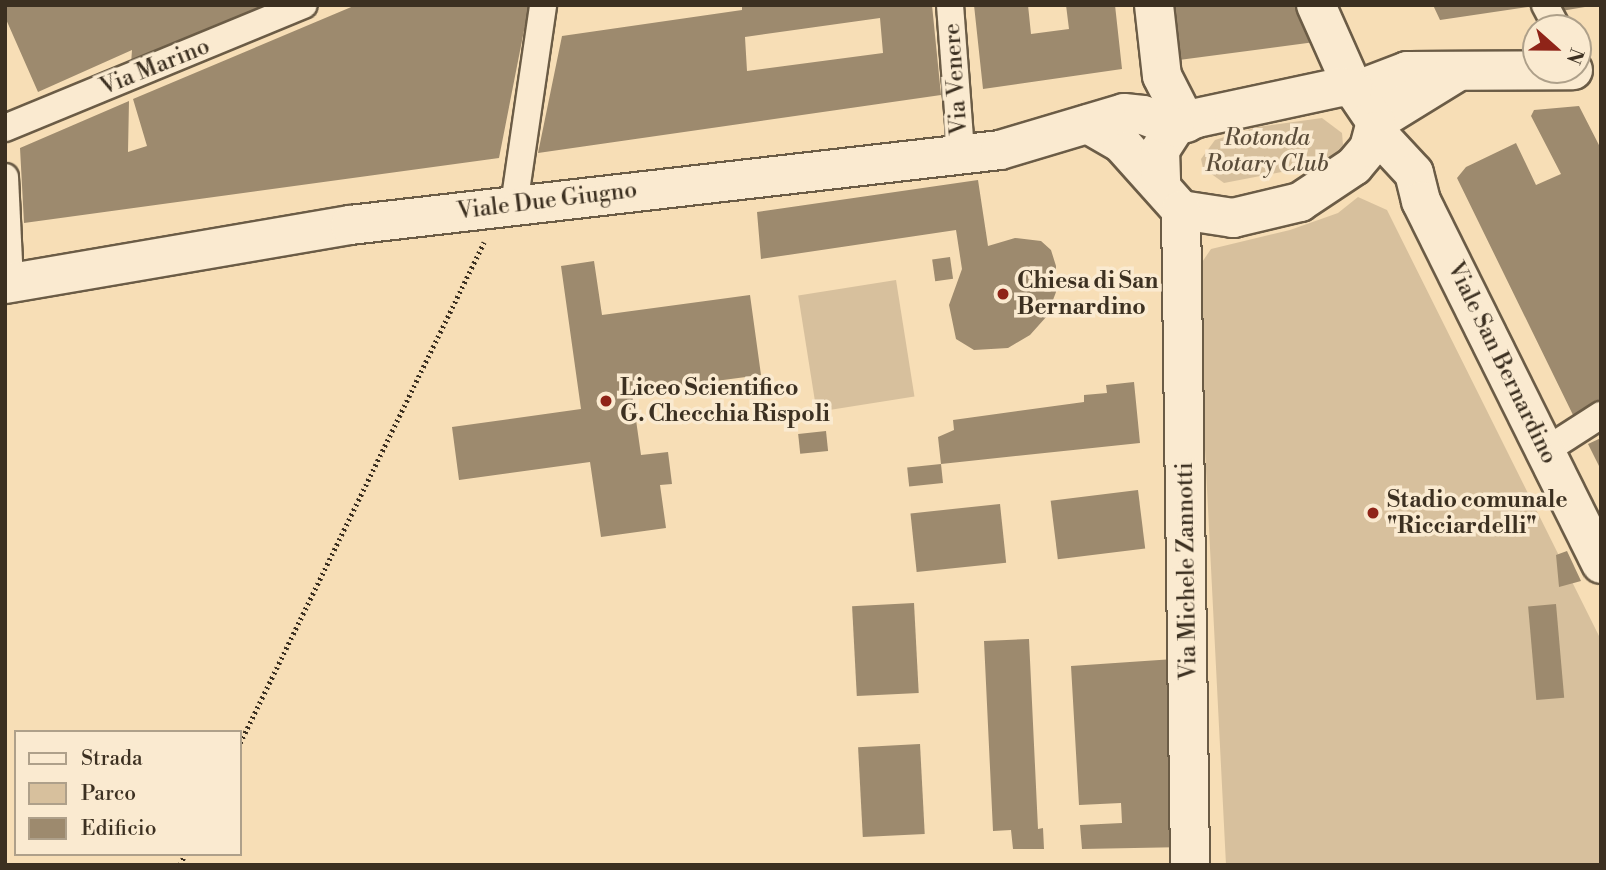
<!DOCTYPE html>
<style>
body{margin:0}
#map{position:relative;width:1606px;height:870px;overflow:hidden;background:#f7deb6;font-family:"Libre Bodoni",serif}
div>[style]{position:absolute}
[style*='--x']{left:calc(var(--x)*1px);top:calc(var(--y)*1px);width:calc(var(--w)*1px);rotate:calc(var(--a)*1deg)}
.green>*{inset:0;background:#d7c09d;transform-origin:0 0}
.building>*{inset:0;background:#9d8a6e;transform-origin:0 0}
.path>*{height:4.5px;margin-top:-2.25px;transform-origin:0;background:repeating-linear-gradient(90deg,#3c3021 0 2px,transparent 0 5.5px)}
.roads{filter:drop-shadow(2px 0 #6b5c46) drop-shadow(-2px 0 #6b5c46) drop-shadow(0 2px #6b5c46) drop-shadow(0 -2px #6b5c46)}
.street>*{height:26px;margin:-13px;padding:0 13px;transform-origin:13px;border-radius:13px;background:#faead0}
.secondary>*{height:38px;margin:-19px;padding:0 19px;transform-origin:19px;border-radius:19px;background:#faead0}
.dots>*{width:19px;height:19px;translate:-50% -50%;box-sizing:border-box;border:4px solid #faead0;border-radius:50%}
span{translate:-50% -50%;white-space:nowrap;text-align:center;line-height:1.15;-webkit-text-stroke:7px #faead0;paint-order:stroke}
.street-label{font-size:23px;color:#3c3021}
.park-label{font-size:23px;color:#5b4d3a;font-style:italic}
.poi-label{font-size:23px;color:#3c3021;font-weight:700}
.left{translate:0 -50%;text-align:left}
.frame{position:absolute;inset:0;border:7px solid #3c3021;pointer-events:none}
.legend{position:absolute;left:14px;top:730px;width:228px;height:126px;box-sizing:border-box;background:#faead0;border:2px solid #aea08a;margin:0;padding:9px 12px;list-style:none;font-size:21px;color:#3c3021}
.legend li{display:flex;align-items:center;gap:14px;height:35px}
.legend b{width:35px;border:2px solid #aea08a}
.north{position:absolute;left:1522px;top:14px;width:70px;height:70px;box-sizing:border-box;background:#faead0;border:2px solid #aea08a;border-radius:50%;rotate:111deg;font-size:19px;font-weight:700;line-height:28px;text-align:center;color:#3c3021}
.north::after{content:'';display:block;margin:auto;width:24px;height:32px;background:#8f2418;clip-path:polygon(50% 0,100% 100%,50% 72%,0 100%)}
</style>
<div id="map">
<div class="green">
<i style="clip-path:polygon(1322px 118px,1342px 133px,1343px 145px,1328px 163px,1224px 183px,1203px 168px,1201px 159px,1215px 140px,1257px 127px)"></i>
<i style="clip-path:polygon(1358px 197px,1387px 210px,1601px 640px,1601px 865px,1226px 865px,1196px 271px,1211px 249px,1290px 230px,1338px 213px)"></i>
<i style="left:896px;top:280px;width:118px;height:99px;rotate:81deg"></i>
</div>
<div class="building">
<i style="clip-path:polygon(5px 5px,264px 5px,131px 64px,132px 50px,38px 92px,5px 17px)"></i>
<i style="clip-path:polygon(356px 5px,529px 5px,499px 158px,24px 223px,20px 148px,129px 101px,128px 152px,147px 146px,133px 99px)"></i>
<i style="clip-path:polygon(evenodd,742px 5px,932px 5px,941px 95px,538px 153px,562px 36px,742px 10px,742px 5px,880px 18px,883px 53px,747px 71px,745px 37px,880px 18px)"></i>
<i style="clip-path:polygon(974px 5px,1028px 5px,1031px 34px,1069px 29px,1066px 5px,1115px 5px,1122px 69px,983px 89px)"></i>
<i style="clip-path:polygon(1173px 5px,1297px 5px,1315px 42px,1179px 60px)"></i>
<i style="clip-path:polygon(1433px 5px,1527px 5px,1528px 7px,1440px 20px)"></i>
<i style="clip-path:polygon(1558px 5px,1584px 5px,1585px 7px,1561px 11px)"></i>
<i style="clip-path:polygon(1579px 106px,1601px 149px,1601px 399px,1574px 417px,1457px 178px,1466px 167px,1516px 143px,1536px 185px,1561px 174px,1531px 116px,1534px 110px)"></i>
<i style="clip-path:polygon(978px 180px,988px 246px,1015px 238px,1041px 241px,1051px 250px,1056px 266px,1056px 292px,1047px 316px,1030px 335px,1008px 348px,974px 350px,956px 339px,949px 305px,962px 269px,956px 230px,761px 259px,757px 212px)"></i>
<i style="left:950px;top:257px;width:22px;height:18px;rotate:82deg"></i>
<i style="clip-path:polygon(594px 261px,602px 315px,750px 295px,761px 375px,632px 392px,641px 455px,668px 452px,672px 484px,660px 485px,666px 528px,601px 537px,590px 462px,459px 480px,452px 427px,581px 409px,561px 266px)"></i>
<i style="clip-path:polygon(1134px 382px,1140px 443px,941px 464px,938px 437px,954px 430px,953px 420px,1084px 402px,1084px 395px,1107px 393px,1106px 385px)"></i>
<i style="left:826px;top:431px;width:20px;height:28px;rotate:84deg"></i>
<i style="clip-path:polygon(1601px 438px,1601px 470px,1588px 444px)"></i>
<i style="left:941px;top:464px;width:19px;height:34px;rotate:84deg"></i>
<i style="left:1138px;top:490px;width:59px;height:88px;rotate:83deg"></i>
<i style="left:1000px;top:504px;width:59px;height:90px;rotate:84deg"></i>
<i style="clip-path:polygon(1567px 551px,1581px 581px,1559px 587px,1556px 555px)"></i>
<i style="left:914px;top:603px;width:90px;height:62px;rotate:87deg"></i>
<i style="left:1556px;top:604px;width:94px;height:28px;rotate:85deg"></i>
<i style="clip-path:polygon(1029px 639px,1038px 829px,1043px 828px,1044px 849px,1013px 849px,1011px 830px,993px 831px,984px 641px)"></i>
<i style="clip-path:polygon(1174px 659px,1187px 847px,1082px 849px,1080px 825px,1122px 823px,1121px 803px,1079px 805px,1071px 666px)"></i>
<i style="left:920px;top:744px;width:90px;height:62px;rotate:87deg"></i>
</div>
<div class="path">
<i style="--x:240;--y:743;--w:557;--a:-64.03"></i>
<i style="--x:180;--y:865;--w:12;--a:-66"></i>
</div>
<div class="roads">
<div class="street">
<i style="--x:950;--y:5;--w:148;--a:85.7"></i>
<i style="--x:1545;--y:5;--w:26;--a:62"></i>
<i style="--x:5;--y:128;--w:323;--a:-22.4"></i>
<i style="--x:5;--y:177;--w:106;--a:87.3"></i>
<i style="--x:514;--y:205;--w:202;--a:-81.7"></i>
<i style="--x:1545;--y:451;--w:67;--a:-32.7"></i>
</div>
<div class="secondary">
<i style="--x:1154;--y:5;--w:71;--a:83.6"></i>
<i style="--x:1162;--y:76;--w:53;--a:62.9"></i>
<i style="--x:1316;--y:5;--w:91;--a:66"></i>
<i style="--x:1355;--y:91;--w:56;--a:-21"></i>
<i style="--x:1407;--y:71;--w:166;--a:-0.3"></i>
<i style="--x:1376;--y:122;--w:92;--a:-31.6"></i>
<i style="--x:1088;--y:124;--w:39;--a:30"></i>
<i style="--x:1122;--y:144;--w:89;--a:48.2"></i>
<i style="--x:1181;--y:210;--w:53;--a:8.7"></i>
<i style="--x:1233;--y:218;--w:69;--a:-13.4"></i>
<i style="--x:1300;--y:202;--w:65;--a:-33.7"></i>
<i style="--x:1354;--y:166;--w:23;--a:-50"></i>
<i style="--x:1369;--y:148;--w:27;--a:-75"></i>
<i style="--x:1376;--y:122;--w:41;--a:-124.1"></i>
<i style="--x:1353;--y:88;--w:12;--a:-175"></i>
<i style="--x:1341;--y:87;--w:147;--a:167.9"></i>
<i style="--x:1197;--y:118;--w:24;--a:158"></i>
<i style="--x:1175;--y:127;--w:27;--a:123"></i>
<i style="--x:1160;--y:150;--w:36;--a:88"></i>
<i style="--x:1375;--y:131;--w:57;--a:47.1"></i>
<i style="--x:1414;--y:173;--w:29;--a:76"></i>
<i style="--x:1421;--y:201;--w:405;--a:63.6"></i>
<i style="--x:1181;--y:210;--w:655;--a:89.21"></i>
<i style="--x:5;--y:284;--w:350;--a:-9.7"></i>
<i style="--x:350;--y:225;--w:654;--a:-6.58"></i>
<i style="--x:1000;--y:150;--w:129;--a:-16.6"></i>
<i style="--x:1124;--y:113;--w:19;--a:6"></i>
<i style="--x:1143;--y:115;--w:34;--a:21"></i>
</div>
</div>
<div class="dots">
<i style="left:1003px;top:294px;background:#8f2418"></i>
<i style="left:606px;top:401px;background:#8f2418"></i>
<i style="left:1373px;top:513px;background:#8f2418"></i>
</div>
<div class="street-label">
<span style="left:155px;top:67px;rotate:-22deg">Via Marino</span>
<span style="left:956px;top:79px;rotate:-94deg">Via Venere</span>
<span style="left:547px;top:201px;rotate:-7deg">Viale Due Giugno</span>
<span style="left:1502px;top:363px;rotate:64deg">Viale San Bernardino</span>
<span style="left:1187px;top:571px;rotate:-91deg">Via Michele Zannotti</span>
</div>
<div class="park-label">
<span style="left:1267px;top:151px">Rotonda<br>Rotary Club</span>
</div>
<div class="poi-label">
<span class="left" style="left:1017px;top:294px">Chiesa di San<br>Bernardino</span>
<span class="left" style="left:620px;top:401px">Liceo Scientifico<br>G. Checchia Rispoli</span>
<span class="left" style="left:1387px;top:513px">Stadio comunale<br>"Ricciardelli"</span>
</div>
<div class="frame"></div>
<ul class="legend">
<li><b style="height:9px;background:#faead0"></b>Strada</li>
<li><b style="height:19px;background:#d7c09d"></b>Parco</li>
<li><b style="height:19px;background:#9d8a6e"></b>Edificio</li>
</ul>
<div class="north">N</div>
</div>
